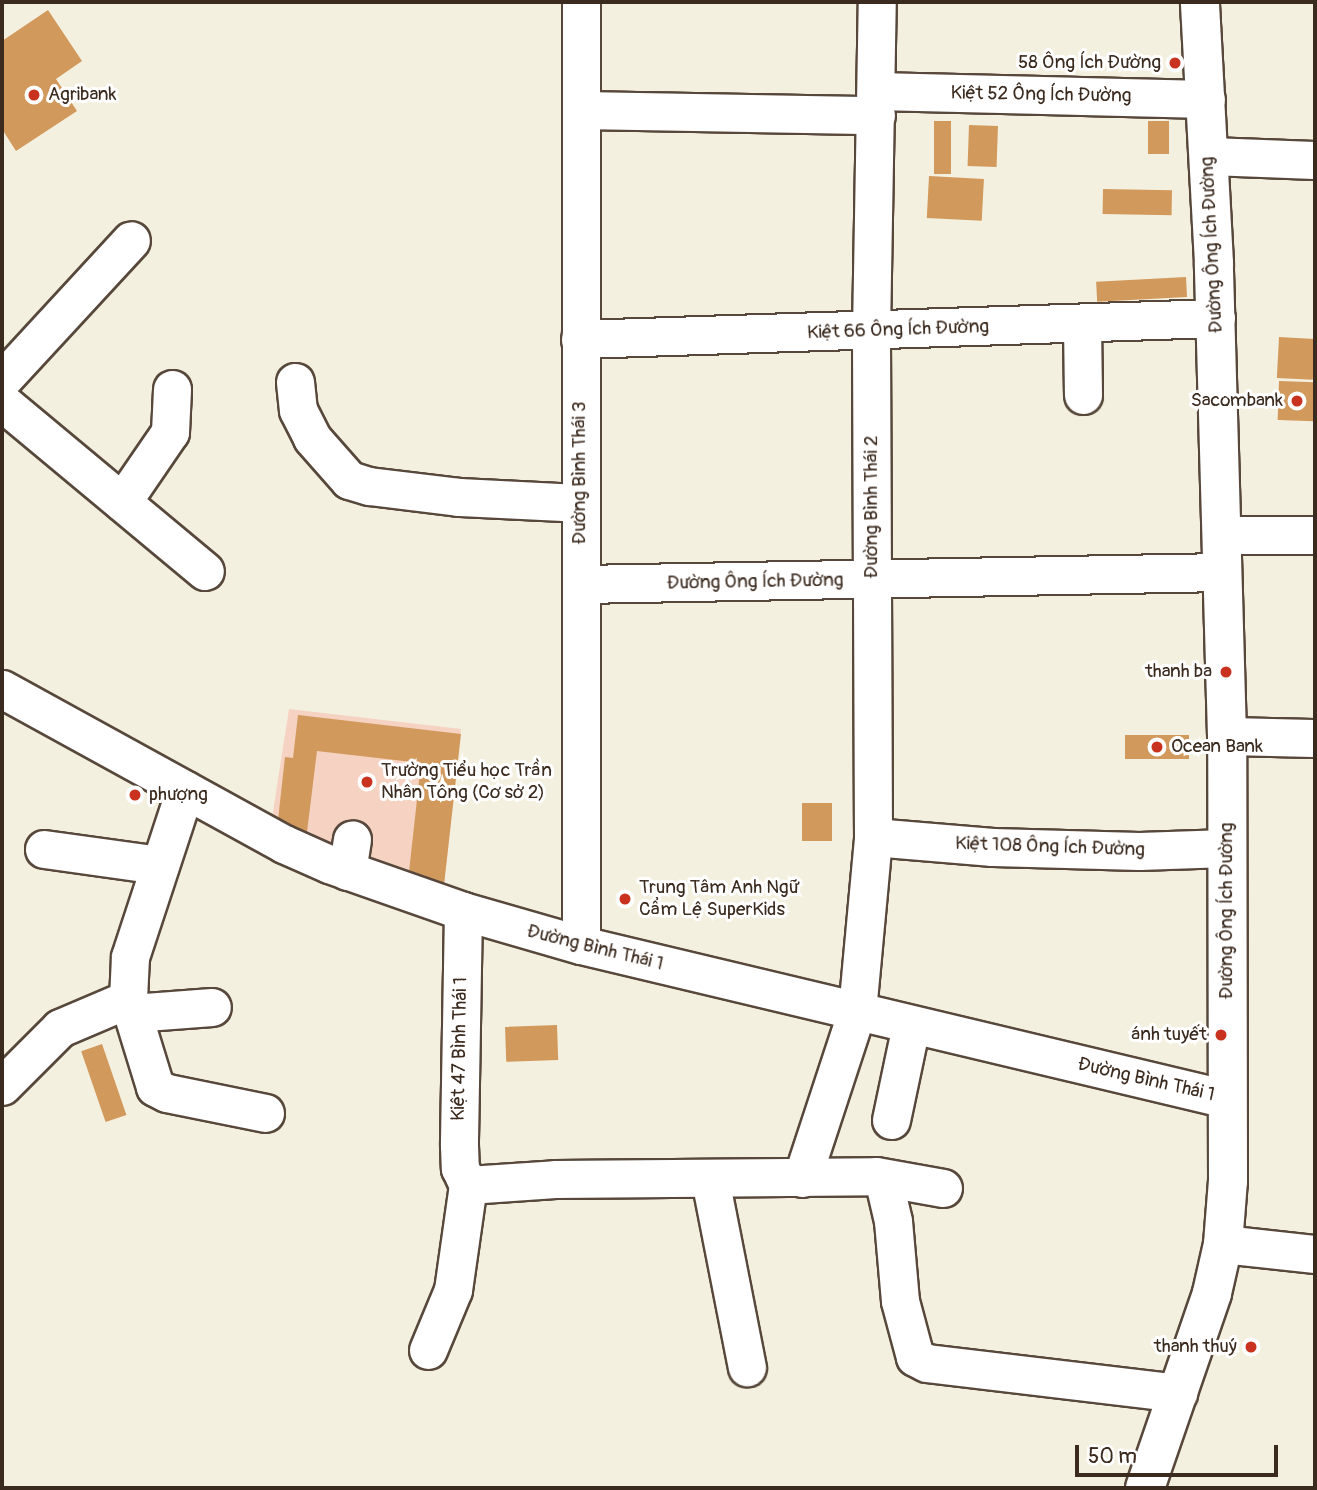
<!DOCTYPE html>
<meta charset="utf-8">
<style>
body{margin:0}
#map{position:relative;width:1317px;height:1490px;overflow:hidden;background:#f4f0df;font-family:Pangolin,sans-serif}
div>[style]{position:absolute}
[style*='--x']{left:calc(var(--x)*1px);top:calc(var(--y)*1px);width:calc(var(--w)*1px);rotate:calc(var(--a)*1deg)}
.built>*{inset:0;background:#f5d2c2}
.building>*{inset:0;background:#d2995c;transform-origin:0 0}
.roads{filter:drop-shadow(2px 0 #57483b) drop-shadow(-2px 0 #57483b) drop-shadow(0 2px #57483b) drop-shadow(0 -2px #57483b)}
.minor>*{height:37px;margin:-18.5px;padding:0 18.5px;transform-origin:18.5px;border-radius:18.5px;background:#fff}
.major>*{height:38px;margin:-19px;padding:0 19px;transform-origin:19px;border-radius:19px;background:#fff}
.dots>*{width:19px;height:19px;translate:-50% -50%;box-sizing:border-box;border:4px solid #fff;border-radius:50%}
span{translate:-50% -50%;white-space:nowrap;text-align:center;line-height:1.15;-webkit-text-stroke:6px #fff;paint-order:stroke}
.poi-label{font-size:19px;color:#3b2a1e}
.right{translate:-100% -50%;text-align:right}
.left{translate:0 -50%;text-align:left}
.street-label{font-size:19px;color:#3b2a1e}
.frame{position:absolute;inset:0;border:4px solid #3b2a1e;pointer-events:none}
.scale{position:absolute;left:1075px;top:1445px;width:203px;height:32px;box-sizing:border-box;border:4px solid #3b2a1e;border-top:0;padding-left:9px;font-size:21px;line-height:24px;white-space:nowrap;color:#3b2a1e;-webkit-text-stroke:5px #fff;paint-order:stroke}
</style>
<div id="map">
<div class="built">
<i style="clip-path:polygon(289px 709px,461px 729px,444px 885px,270px 831px)"></i>
</div>
<div class="building">
<i style="clip-path:polygon(48px 10px,82px 61px,56px 79px,77px 111px,16px 151px,2px 129px,2px 41px)"></i>
<i style="left:934px;top:121px;width:17px;height:53px"></i>
<i style="left:1148px;top:121px;width:21px;height:33px"></i>
<i style="left:969px;top:125px;width:29px;height:41px;rotate:2deg"></i>
<i style="left:929px;top:176px;width:55px;height:42px;rotate:3deg"></i>
<i style="left:1103px;top:189px;width:69px;height:25px;rotate:1deg"></i>
<i style="left:1186px;top:277px;width:20px;height:90px;rotate:87deg"></i>
<i style="left:1279px;top:337px;width:36px;height:41px;rotate:3deg"></i>
<i style="left:1279px;top:381px;width:36px;height:39px;rotate:2deg"></i>
<i style="clip-path:polygon(298px 715px,461px 734px,444px 885px,408px 881px,421px 763px,317px 751px,307px 832px,277px 829px,285px 757px,293px 758px)"></i>
<i style="left:1189px;top:735px;width:24px;height:64px;rotate:90deg"></i>
<i style="left:802px;top:803px;width:30px;height:38px"></i>
<i style="left:557px;top:1025px;width:35px;height:52px;rotate:88deg"></i>
<i style="left:102px;top:1044px;width:75px;height:22px;rotate:71deg"></i>
</div>
<div class="roads">
<div class="minor">
<i style="--x:581;--y:2;--w:943;--a:90"></i>
<i style="--x:876;--y:91;--w:330;--a:1.4"></i>
<i style="--x:581;--y:110;--w:295;--a:1"></i>
<i style="--x:1209;--y:156;--w:106;--a:2.2"></i>
<i style="--x:1082;--y:324;--w:71;--a:89.2"></i>
<i style="--x:580;--y:339;--w:636;--a:-1.89"></i>
<i style="--x:2;--y:380;--w:190;--a:-47.3"></i>
<i style="--x:295;--y:382;--w:28;--a:84"></i>
<i style="--x:298;--y:410;--w:31;--a:63"></i>
<i style="--x:312;--y:438;--w:56;--a:48.6"></i>
<i style="--x:349;--y:480;--w:21;--a:17"></i>
<i style="--x:369;--y:486;--w:90;--a:7"></i>
<i style="--x:458;--y:497;--w:122;--a:2.8"></i>
<i style="--x:2;--y:402;--w:264;--a:39.8"></i>
<i style="--x:122;--y:502;--w:85;--a:-55.6"></i>
<i style="--x:170;--y:432;--w:43;--a:-87.3"></i>
<i style="--x:1221;--y:535;--w:94;--a:0"></i>
<i style="--x:581;--y:584;--w:641;--a:-1.07"></i>
<i style="--x:2;--y:689;--w:322;--a:28.8"></i>
<i style="--x:284;--y:844;--w:49;--a:24"></i>
<i style="--x:329;--y:864;--w:142;--a:19.3"></i>
<i style="--x:463;--y:911;--w:123;--a:16.1"></i>
<i style="--x:581;--y:945;--w:664;--a:13.41"></i>
<i style="--x:1227;--y:736;--w:88;--a:1.3"></i>
<i style="--x:873;--y:837;--w:120;--a:4.8"></i>
<i style="--x:993;--y:847;--w:146;--a:1.6"></i>
<i style="--x:1139;--y:851;--w:88;--a:-2"></i>
<i style="--x:44;--y:849;--w:117;--a:7.9"></i>
<i style="--x:347;--y:871;--w:32;--a:-81"></i>
<i style="--x:463;--y:911;--w:234;--a:91"></i>
<i style="--x:459;--y:1145;--w:23;--a:88"></i>
<i style="--x:460;--y:1168;--w:19;--a:65"></i>
<i style="--x:128;--y:999;--w:92;--a:72.9"></i>
<i style="--x:155;--y:1087;--w:13;--a:27"></i>
<i style="--x:167;--y:1093;--w:100;--a:11.5"></i>
<i style="--x:132;--y:1013;--w:80;--a:-4.3"></i>
<i style="--x:2;--y:1086;--w:82;--a:-45"></i>
<i style="--x:60;--y:1028;--w:74;--a:-23.1"></i>
<i style="--x:128;--y:999;--w:42;--a:-87.3"></i>
<i style="--x:130;--y:957;--w:176;--a:-71.8"></i>
<i style="--x:891;--y:1120;--w:97;--a:-78.1"></i>
<i style="--x:802;--y:1178;--w:176;--a:-71.8"></i>
<i style="--x:857;--y:1011;--w:175;--a:-84.7"></i>
<i style="--x:873;--y:837;--w:505;--a:-90.23"></i>
<i style="--x:871;--y:332;--w:330;--a:-89"></i>
<i style="--x:883;--y:1178;--w:44;--a:76.9"></i>
<i style="--x:893;--y:1221;--w:80;--a:85"></i>
<i style="--x:900;--y:1301;--w:58;--a:75"></i>
<i style="--x:915;--y:1357;--w:13;--a:27"></i>
<i style="--x:927;--y:1363;--w:253;--a:6.8"></i>
<i style="--x:710;--y:1179;--w:192;--a:78.9"></i>
<i style="--x:468;--y:1185;--w:87;--a:-3.9"></i>
<i style="--x:555;--y:1179;--w:321;--a:-0.5"></i>
<i style="--x:876;--y:1176;--w:68;--a:10.2"></i>
<i style="--x:1223;--y:1244;--w:93;--a:6.2"></i>
<i style="--x:428;--y:1350;--w:65;--a:-67.4"></i>
<i style="--x:453;--y:1290;--w:106;--a:-81.9"></i>
</div>
<div class="major">
<i style="--x:1145;--y:1488;--w:206;--a:-71"></i>
<i style="--x:1212;--y:1293;--w:50;--a:-77.3"></i>
<i style="--x:1223;--y:1244;--w:63;--a:-85.5"></i>
<i style="--x:1228;--y:1181;--w:445;--a:-90.1"></i>
<i style="--x:1227;--y:736;--w:473;--a:-91.6"></i>
<i style="--x:1214;--y:263;--w:261;--a:-93.1"></i>
</div>
</div>
<div class="dots">
<i style="left:1175px;top:63px;background:#c8321e"></i>
<i style="left:34px;top:95px;background:#c8321e"></i>
<i style="left:1297px;top:401px;background:#c8321e"></i>
<i style="left:1226px;top:672px;background:#c8321e"></i>
<i style="left:1157px;top:747px;background:#c8321e"></i>
<i style="left:367px;top:782px;background:#c8321e"></i>
<i style="left:135px;top:795px;background:#c8321e"></i>
<i style="left:625px;top:899px;background:#c8321e"></i>
<i style="left:1221px;top:1035px;background:#c8321e"></i>
<i style="left:1251px;top:1347px;background:#c8321e"></i>
</div>
<div class="poi-label">
<span class="right" style="left:1161px;top:63px">58 Ông Ích Đường</span>
<span class="left" style="left:48px;top:95px">Agribank</span>
<span class="right" style="left:1283px;top:401px">Sacombank</span>
<span class="right" style="left:1212px;top:672px">thanh ba</span>
<span class="left" style="left:1171px;top:747px">Ocean Bank</span>
<span class="left" style="left:381px;top:782px">Trường Tiểu học Trần<br>Nhân Tông (Cơ sở 2)</span>
<span class="left" style="left:149px;top:795px">phượng</span>
<span class="left" style="left:639px;top:899px">Trung Tâm Anh Ngữ<br>Cẩm Lệ SuperKids</span>
<span class="right" style="left:1207px;top:1035px">ánh tuyết</span>
<span class="right" style="left:1237px;top:1347px">thanh thuý</span>
</div>
<div class="street-label">
<span style="left:1041px;top:95px;rotate:1deg">Kiệt 52 Ông Ích Đường</span>
<span style="left:1212px;top:245px;rotate:-93deg">Đường Ông Ích Đường</span>
<span style="left:898px;top:330px;rotate:-2deg">Kiệt 66 Ông Ích Đường</span>
<span style="left:580px;top:473px;rotate:-90deg">Đường Bình Thái 3</span>
<span style="left:872px;top:507px;rotate:-90deg">Đường Bình Thái 2</span>
<span style="left:755px;top:582px;rotate:-1deg">Đường Ông Ích Đường</span>
<span style="left:1050px;top:847px;rotate:2deg">Kiệt 108 Ông Ích Đường</span>
<span style="left:1227px;top:911px;rotate:-90deg">Đường Ông Ích Đường</span>
<span style="left:595px;top:948px;rotate:14deg">Đường Bình Thái 1</span>
<span style="left:460px;top:1049px;rotate:-89deg">Kiệt 47 Bình Thái 1</span>
<span style="left:1146px;top:1080px;rotate:13deg">Đường Bình Thái 1</span>
</div>
<div class="frame"></div>
<div class="scale">50 m</div>
</div>
